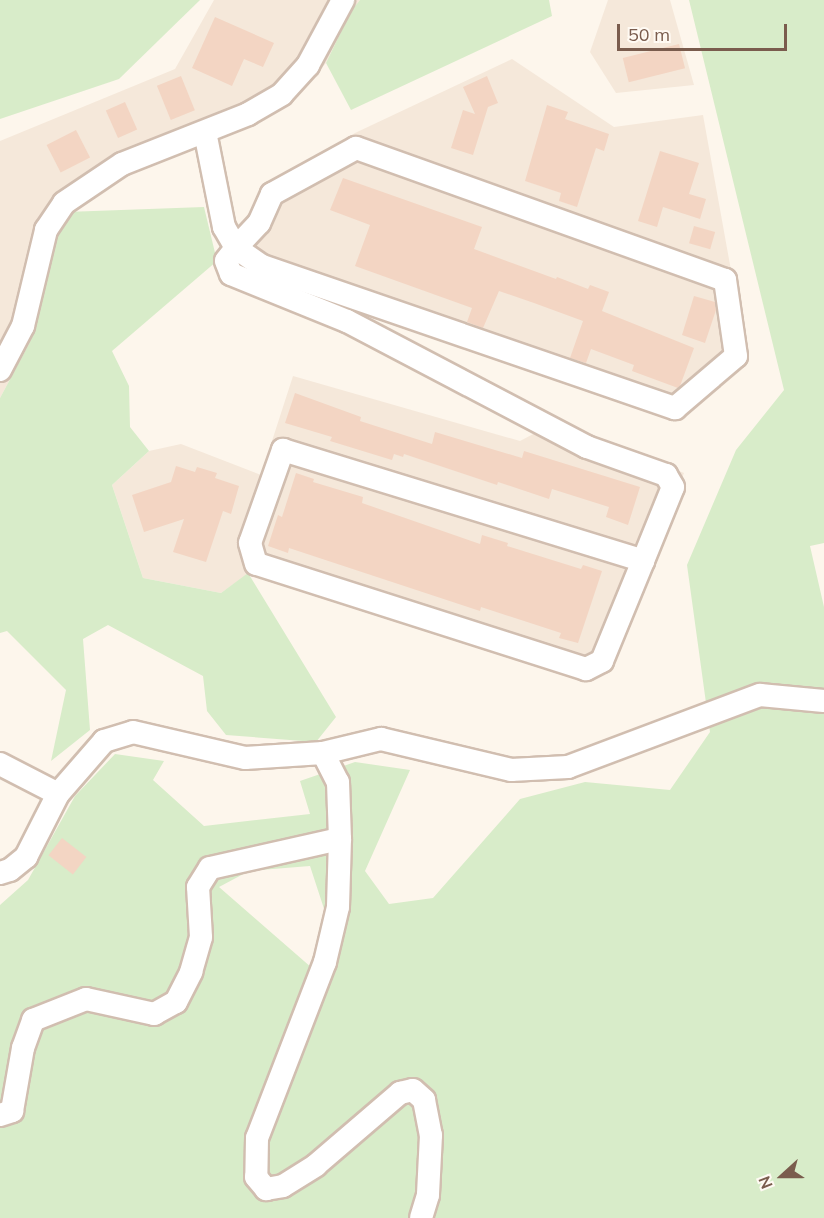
<!DOCTYPE html>
<style>
body{margin:0}
#map{position:relative;width:824px;height:1218px;overflow:hidden;background:#fdf6ec;font-family:Mulish,sans-serif}
div>[style]{position:absolute}
[style*='--x']{left:calc(var(--x)*1px);top:calc(var(--y)*1px);width:calc(var(--w)*1px);rotate:calc(var(--a)*1deg)}
.residential>*{inset:0;background:#f5e8da}
.green>*{inset:0;background:#d8ecc9}
.building>*{inset:0;background:#f3d5c3;transform-origin:0 0}
.roads{filter:drop-shadow(2px 0 #d1beb0) drop-shadow(-2px 0 #d1beb0) drop-shadow(0 2px #d1beb0) drop-shadow(0 -2px #d1beb0)}
.minor>*{height:22px;margin:-11px;padding:0 11px;transform-origin:11px;border-radius:11px;background:#fff}
span{translate:-50% -50%;white-space:nowrap;text-align:center;line-height:1.15;-webkit-text-stroke:4.5px #fffaf3;paint-order:stroke}
.north{position:absolute;left:752px;top:1146px;width:60px;height:60px;-webkit-text-stroke:4px #fffaf3;paint-order:stroke;rotate:249deg;font-size:16px;font-weight:700;line-height:24px;text-align:center;color:#7a5c4d}
.north::after{content:'';display:block;margin:auto;width:21px;height:27px;background:#7a5c4d;clip-path:polygon(50% 0,100% 100%,50% 72%,0 100%)}
.scale{position:absolute;left:617px;top:24px;width:170px;height:27px;box-sizing:border-box;border:3px solid #7a5c4d;border-top:0;padding-left:8px;font-size:18px;line-height:21px;white-space:nowrap;color:#7a5c4d;-webkit-text-stroke:4px #fffaf3;paint-order:stroke}
</style>
<div id="map">
<div class="residential">
<i style="clip-path:polygon(214px 0,360px 0,351px 11px,326px 63px,290px 105px,128px 171px,66px 212px,48px 239px,30px 342px,0 398px,0 141px,175px 69px)"></i>
<i style="clip-path:polygon(608px 0,670px 0,694px 85px,616px 93px,590px 52px)"></i>
<i style="clip-path:polygon(512px 59px,614px 127px,703px 115px,747px 359px,678px 416px,217px 261px,264px 190px,355px 133px)"></i>
<i style="clip-path:polygon(293px 376px,520px 441px,558px 421px,684px 473px,608px 667px,585px 678px,248px 574px,221px 593px,143px 578px,112px 485px,149px 451px,181px 444px,261px 475px)"></i>
</div>
<div class="green">
<i style="clip-path:polygon(0 0,200px 0,119px 79px,0 119px)"></i>
<i style="clip-path:polygon(360px 0,549px 0,552px 16px,351px 110px,326px 63px,351px 11px)"></i>
<i style="clip-path:polygon(evenodd,689px 0,824px 0,824px 543px,810px 546px,824px 607px,824px 1218px,0 1218px,0 905px,28px 880px,75px 796px,115px 754px,164px 761px,153px 780px,204px 826px,310px 814px,300px 781px,355px 762px,410px 770px,365px 871px,389px 904px,433px 898px,520px 799px,585px 782px,670px 790px,710px 732px,687px 565px,736px 450px,784px 390px,689px 0,310px 866px,329px 924px,312px 968px,219px 887px,249px 871px,310px 866px)"></i>
<i style="clip-path:polygon(204px 207px,217px 261px,112px 351px,129px 386px,130px 427px,149px 451px,112px 485px,143px 578px,221px 593px,248px 573px,336px 717px,316px 742px,226px 735px,207px 711px,203px 676px,108px 625px,83px 639px,90px 730px,51px 761px,66px 690px,7px 631px,0 633px,0 398px,30px 342px,48px 239px,66px 212px)"></i>
</div>
<div class="building">
<i style="clip-path:polygon(215px 17px,274px 43px,263px 67px,244px 59px,232px 86px,192px 68px)"></i>
<i style="left:679px;top:44px;width:25px;height:58px;rotate:76deg"></i>
<i style="left:181px;top:76px;width:37px;height:26px;rotate:68deg"></i>
<i style="clip-path:polygon(487px 76px,498px 103px,488px 107px,473px 155px,451px 148px,463px 110px,475px 114px,463px 87px)"></i>
<i style="left:125px;top:102px;width:30px;height:21px;rotate:66deg"></i>
<i style="clip-path:polygon(547px 105px,568px 112px,565px 119px,609px 134px,604px 151px,596px 148px,577px 207px,559px 201px,561px 193px,525px 181px)"></i>
<i style="left:76px;top:130px;width:31px;height:33px;rotate:63deg"></i>
<i style="clip-path:polygon(660px 151px,699px 163px,689px 194px,706px 199px,700px 219px,663px 207px,657px 227px,638px 221px)"></i>
<i style="clip-path:polygon(343px 178px,482px 227px,474px 249px,556px 279px,557px 277px,588px 289px,590px 285px,609px 292px,602px 311px,694px 348px,680px 386px,678px 388px,632px 371px,634px 365px,591px 349px,586px 363px,570px 358px,583px 321px,534px 303px,499px 291px,483px 328px,467px 322px,472px 308px,355px 266px,370px 225px,330px 210px)"></i>
<i style="left:694px;top:226px;width:22px;height:18px;rotate:16deg"></i>
<i style="clip-path:polygon(694px 296px,715px 302px,716px 310px,705px 343px,682px 335px)"></i>
<i style="clip-path:polygon(295px 393px,361px 417px,360px 421px,432px 444px,435px 432px,522px 458px,524px 451px,640px 487px,628px 525px,606px 517px,609px 507px,552px 489px,549px 499px,498px 482px,497px 485px,404px 454px,403px 457px,394px 454px,392px 460px,330px 441px,332px 437px,285px 423px)"></i>
<i style="clip-path:polygon(176px 466px,195px 472px,197px 467px,217px 473px,215px 478px,239px 486px,231px 514px,223px 511px,206px 562px,173px 552px,184px 519px,144px 532px,132px 495px,171px 482px)"></i>
<i style="clip-path:polygon(296px 473px,314px 479px,313px 482px,363px 497px,362px 503px,480px 544px,482px 535px,508px 543px,507px 546px,581px 569px,583px 565px,602px 571px,578px 643px,559px 638px,561px 633px,481px 607px,480px 611px,289px 548px,288px 553px,268px 546px,278px 515px,282px 517px)"></i>
<i style="left:62px;top:838px;width:31px;height:22px;rotate:38deg"></i>
</div>
<div class="roads">
<div class="minor">
<i style="--x:205;--y:132;--w:97;--a:78.7"></i>
<i style="--x:224;--y:227;--w:24;--a:60"></i>
<i style="--x:236;--y:248;--w:32;--a:35"></i>
<i style="--x:262;--y:266;--w:437;--a:19"></i>
<i style="--x:675;--y:408;--w:80;--a:-40.4"></i>
<i style="--x:736;--y:356;--w:77;--a:-98.2"></i>
<i style="--x:725;--y:280;--w:392;--a:-160.3"></i>
<i style="--x:356;--y:148;--w:96;--a:151.3"></i>
<i style="--x:272;--y:194;--w:32;--a:114"></i>
<i style="--x:259;--y:223;--w:34;--a:133"></i>
<i style="--x:236;--y:248;--w:16;--a:128"></i>
<i style="--x:226;--y:261;--w:14;--a:69"></i>
<i style="--x:231;--y:274;--w:125;--a:22.1"></i>
<i style="--x:347;--y:321;--w:271;--a:27.7"></i>
<i style="--x:587;--y:447;--w:84;--a:19.5"></i>
<i style="--x:666;--y:475;--w:14;--a:60"></i>
<i style="--x:673;--y:487;--w:80;--a:112.1"></i>
<i style="--x:643;--y:561;--w:108;--a:112.3"></i>
<i style="--x:602;--y:661;--w:18;--a:153"></i>
<i style="--x:586;--y:669;--w:346;--a:-162.3"></i>
<i style="--x:256;--y:564;--w:22;--a:-106"></i>
<i style="--x:250;--y:543;--w:99;--a:-70.5"></i>
<i style="--x:283;--y:450;--w:377;--a:17.1"></i>
<i style="--x:0;--y:370;--w:50;--a:-62.4"></i>
<i style="--x:23;--y:326;--w:99;--a:-76.5"></i>
<i style="--x:46;--y:230;--w:32;--a:-56"></i>
<i style="--x:64;--y:203;--w:70;--a:-33.9"></i>
<i style="--x:122;--y:164;--w:136;--a:-21.6"></i>
<i style="--x:248;--y:114;--w:39;--a:-30"></i>
<i style="--x:282;--y:94;--w:39;--a:-48"></i>
<i style="--x:308;--y:65;--w:74;--a:-61.7"></i>
<i style="--x:323;--y:753;--w:33;--a:63"></i>
<i style="--x:338;--y:782;--w:57;--a:88"></i>
<i style="--x:340;--y:839;--w:68;--a:91.7"></i>
<i style="--x:338;--y:907;--w:57;--a:103.3"></i>
<i style="--x:325;--y:962;--w:189;--a:111.1"></i>
<i style="--x:257;--y:1138;--w:39;--a:91"></i>
<i style="--x:256;--y:1177;--w:16;--a:50"></i>
<i style="--x:266;--y:1189;--w:17;--a:-10"></i>
<i style="--x:283;--y:1186;--w:39;--a:-32"></i>
<i style="--x:316;--y:1165;--w:111;--a:-40.6"></i>
<i style="--x:400;--y:1093;--w:13;--a:-13"></i>
<i style="--x:413;--y:1090;--w:15;--a:42"></i>
<i style="--x:424;--y:1100;--w:36;--a:79"></i>
<i style="--x:431;--y:1135;--w:60;--a:92.9"></i>
<i style="--x:428;--y:1195;--w:24;--a:107"></i>
<i style="--x:0;--y:764;--w:65;--a:27.3"></i>
<i style="--x:0;--y:873;--w:10;--a:-17"></i>
<i style="--x:10;--y:870;--w:21;--a:-39"></i>
<i style="--x:26;--y:857;--w:71;--a:-63.1"></i>
<i style="--x:58;--y:794;--w:70;--a:-49"></i>
<i style="--x:104;--y:741;--w:30;--a:-17"></i>
<i style="--x:133;--y:732;--w:115;--a:13.1"></i>
<i style="--x:245;--y:758;--w:78;--a:-3.7"></i>
<i style="--x:323;--y:753;--w:60;--a:-13.6"></i>
<i style="--x:381;--y:739;--w:134;--a:13.4"></i>
<i style="--x:511;--y:770;--w:57;--a:-3"></i>
<i style="--x:568;--y:767;--w:205;--a:-20.6"></i>
<i style="--x:760;--y:695;--w:64;--a:5.4"></i>
<i style="--x:0;--y:1115;--w:13;--a:-18"></i>
<i style="--x:12;--y:1111;--w:64;--a:-80.1"></i>
<i style="--x:23;--y:1048;--w:30;--a:-70"></i>
<i style="--x:33;--y:1020;--w:57;--a:-21.6"></i>
<i style="--x:86;--y:999;--w:70;--a:12.4"></i>
<i style="--x:154;--y:1014;--w:25;--a:-29"></i>
<i style="--x:176;--y:1002;--w:34;--a:-63"></i>
<i style="--x:191;--y:972;--w:36;--a:-74"></i>
<i style="--x:201;--y:937;--w:50;--a:-93.4"></i>
<i style="--x:198;--y:887;--w:22;--a:-58"></i>
<i style="--x:210;--y:868;--w:133;--a:-12.6"></i>
</div>
</div>
<div class="north">N</div>
<div class="scale">50 m</div>
</div>
